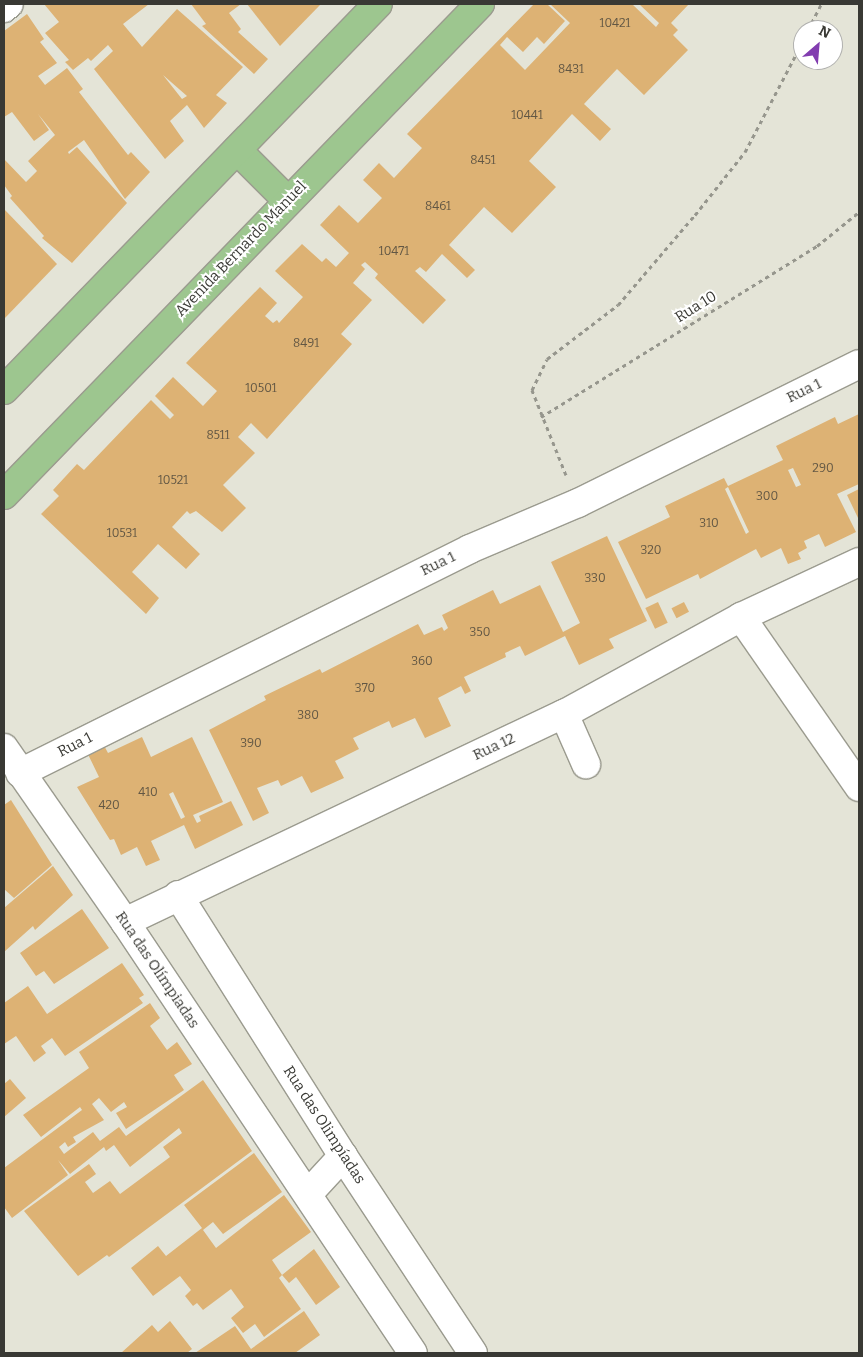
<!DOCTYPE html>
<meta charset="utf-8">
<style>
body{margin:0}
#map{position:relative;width:863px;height:1357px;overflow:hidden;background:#e4e4d7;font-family:Bitter,serif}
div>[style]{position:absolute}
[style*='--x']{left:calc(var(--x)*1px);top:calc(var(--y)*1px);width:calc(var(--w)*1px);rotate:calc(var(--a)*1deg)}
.building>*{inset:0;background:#ddb274;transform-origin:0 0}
.path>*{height:3px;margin-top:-1.5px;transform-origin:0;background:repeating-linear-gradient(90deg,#96968d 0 4px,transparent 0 8px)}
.roads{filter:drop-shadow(1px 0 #9b9b8f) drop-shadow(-1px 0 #9b9b8f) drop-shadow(0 1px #9b9b8f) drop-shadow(0 -1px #9b9b8f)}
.street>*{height:28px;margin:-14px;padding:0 14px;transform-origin:14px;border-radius:14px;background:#fff}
.primary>*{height:28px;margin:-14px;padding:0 14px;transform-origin:14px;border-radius:14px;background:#9dc68f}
span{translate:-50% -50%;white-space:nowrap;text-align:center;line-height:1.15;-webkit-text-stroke:4px #fff;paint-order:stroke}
.number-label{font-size:12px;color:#625744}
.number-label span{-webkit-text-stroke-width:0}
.street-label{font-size:15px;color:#393934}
.frame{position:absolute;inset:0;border:5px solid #393934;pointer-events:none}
.north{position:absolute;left:793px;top:20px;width:50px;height:50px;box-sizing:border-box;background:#fff;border:1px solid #b0b0ae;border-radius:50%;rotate:27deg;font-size:14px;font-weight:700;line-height:20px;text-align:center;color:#393934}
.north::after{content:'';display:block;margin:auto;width:18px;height:22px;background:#823db0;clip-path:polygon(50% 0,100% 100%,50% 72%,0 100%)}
</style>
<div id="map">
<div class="building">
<i style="clip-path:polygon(evenodd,44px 4px,149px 4px,123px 24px,142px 47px,177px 9px,243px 67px,216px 95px,227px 103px,204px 128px,187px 105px,170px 121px,184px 141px,165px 159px,94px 69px,113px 51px,108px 45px,91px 61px,88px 58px,73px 70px,65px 62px,69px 60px,45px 33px,59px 22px,44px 4px,163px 75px,187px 96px,182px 99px,163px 75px)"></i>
<i style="clip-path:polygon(191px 4px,241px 4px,229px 13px,241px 29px,238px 32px,268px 59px,254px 74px,202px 26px,206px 24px)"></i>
<i style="clip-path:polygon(247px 4px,321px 4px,280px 46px)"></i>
<i style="clip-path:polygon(534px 4px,547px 4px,565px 21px,544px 44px,537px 37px,523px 52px,507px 37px,500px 45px,525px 70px,570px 23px,550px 4px,632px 4px,656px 27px,659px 23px,639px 4px,689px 4px,671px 23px,678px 30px,673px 35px,688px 50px,644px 95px,617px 69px,584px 104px,611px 129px,600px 141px,572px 114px,529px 161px,556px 187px,512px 233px,484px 207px,449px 245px,475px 270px,467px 278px,442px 254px,426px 272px,420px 267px,415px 271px,446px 300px,423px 324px,375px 278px,378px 274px,365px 262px,361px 265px,365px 269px,353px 283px,372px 300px,341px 334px,352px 344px,267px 439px,251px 423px,238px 437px,255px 453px,223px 485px,246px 508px,222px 532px,196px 511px,190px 514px,187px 511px,172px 527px,200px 554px,186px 569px,158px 544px,132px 572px,159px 598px,146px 614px,41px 514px,59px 496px,53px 490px,77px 464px,84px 470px,151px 400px,170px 419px,174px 415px,155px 396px,173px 377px,203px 406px,217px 391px,186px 363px,260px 287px,277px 303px,265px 316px,273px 323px,277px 320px,279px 323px,303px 297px,275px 271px,302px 244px,322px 262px,326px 258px,336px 267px,349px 253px,320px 225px,339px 205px,358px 223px,382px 198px,363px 180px,379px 163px,394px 178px,422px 148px,407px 134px)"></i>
<i style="clip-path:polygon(27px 14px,44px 39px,40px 42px,57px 63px,38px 76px,45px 85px,67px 68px,83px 89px,79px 92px,128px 155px,131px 152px,150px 172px,125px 199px,84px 140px,68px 152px,69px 154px,77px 147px,127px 203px,72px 263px,42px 238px,44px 236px,10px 198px,12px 196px,4px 185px,4px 159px,26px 182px,37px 171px,28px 161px,55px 135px,38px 114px,49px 130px,34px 141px,12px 112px,4px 117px,4px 31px)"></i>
<i style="clip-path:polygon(4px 209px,57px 264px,4px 319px)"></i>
<i style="clip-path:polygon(evenodd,859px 414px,859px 484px,837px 494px,856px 532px,825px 547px,819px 534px,804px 541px,807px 548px,798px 553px,801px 559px,788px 564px,781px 548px,761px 558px,756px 549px,700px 579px,698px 574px,646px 599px,618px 542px,670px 517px,665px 506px,724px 478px,728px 486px,783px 460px,776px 446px,835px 417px,838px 424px,859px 414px,793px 468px,801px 485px,796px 487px,788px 470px,793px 468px,859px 414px,728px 487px,749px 532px,746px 534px,725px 489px,728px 487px)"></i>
<i style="clip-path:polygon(859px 489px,859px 520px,847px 495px)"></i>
<i style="clip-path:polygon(607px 536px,647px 621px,609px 639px,614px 648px,579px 665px,565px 636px,525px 656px,520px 646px,505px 653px,506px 657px,464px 677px,471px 691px,465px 694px,461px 686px,438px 698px,451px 726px,425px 738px,415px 718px,392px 728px,389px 721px,353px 738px,359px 749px,335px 761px,344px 778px,311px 793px,302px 776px,281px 786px,278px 780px,257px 788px,269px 813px,253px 821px,209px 730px,266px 700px,264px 696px,320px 669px,322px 673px,418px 624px,424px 635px,442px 627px,444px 631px,448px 628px,442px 615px,493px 590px,500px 604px,540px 585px,563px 632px,580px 623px,551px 562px)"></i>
<i style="left:658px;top:602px;width:23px;height:14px;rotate:65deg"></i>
<i style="left:684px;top:602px;width:11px;height:14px;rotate:63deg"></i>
<i style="clip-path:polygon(evenodd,99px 736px,108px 753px,142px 737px,151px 757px,192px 737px,223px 802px,193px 815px,197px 823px,201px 821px,199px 816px,231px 801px,243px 825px,195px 849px,184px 825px,151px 841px,160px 860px,146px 866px,137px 847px,121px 855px,114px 839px,110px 840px,77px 787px,99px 777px,83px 744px,99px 736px,173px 792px,185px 817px,181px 819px,169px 794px,173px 792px)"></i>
<i style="clip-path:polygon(11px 800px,52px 865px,14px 898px,4px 889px,4px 805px)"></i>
<i style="clip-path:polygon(53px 866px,73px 895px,35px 930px,33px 926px,4px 952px,4px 908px)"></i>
<i style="clip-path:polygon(82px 909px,109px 948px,54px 984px,44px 971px,36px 976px,20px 953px)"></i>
<i style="clip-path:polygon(122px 963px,144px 995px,139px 998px,143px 1003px,65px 1056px,52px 1038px,41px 1046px,46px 1053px,34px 1062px,16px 1036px,4px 1044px,4px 1003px,28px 986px,47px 1014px)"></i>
<i style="clip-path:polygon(150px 1003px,160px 1018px,150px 1026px,167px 1050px,177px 1042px,192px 1064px,174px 1075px,184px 1090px,126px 1129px,116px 1113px,127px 1107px,124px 1102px,111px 1112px,99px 1098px,92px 1104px,104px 1120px,73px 1137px,76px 1142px,68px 1147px,65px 1142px,59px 1147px,64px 1154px,93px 1132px,100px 1141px,119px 1127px,126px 1136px,203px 1080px,252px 1151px,109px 1257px,107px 1255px,78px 1276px,24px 1211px,89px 1164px,96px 1174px,85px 1182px,93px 1193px,110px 1181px,120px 1194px,170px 1157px,163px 1147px,182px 1133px,179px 1128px,130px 1167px,114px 1145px,106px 1151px,104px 1147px,70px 1174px,58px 1160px,68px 1175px,12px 1218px,4px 1207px,4px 1168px,82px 1110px,80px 1107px,41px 1137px,23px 1115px,89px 1068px,79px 1052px)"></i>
<i style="clip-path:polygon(10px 1079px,26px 1098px,4px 1117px,4px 1084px)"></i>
<i style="clip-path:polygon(254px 1153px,282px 1192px,223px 1234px,213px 1222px,203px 1230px,216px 1248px,284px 1195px,311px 1232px,272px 1260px,282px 1275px,279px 1278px,301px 1309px,264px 1337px,255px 1324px,243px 1333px,231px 1318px,244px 1307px,231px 1289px,203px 1310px,197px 1303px,193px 1306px,185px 1296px,191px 1290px,180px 1276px,153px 1296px,131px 1268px,158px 1246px,166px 1256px,202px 1228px,184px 1205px)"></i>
<i style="clip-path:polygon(314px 1249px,340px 1287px,316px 1305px,296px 1277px,289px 1283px,282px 1275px)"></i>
<i style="clip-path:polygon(304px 1311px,320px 1335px,295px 1353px,195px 1353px,235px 1326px,251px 1349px)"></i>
<i style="clip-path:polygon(170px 1321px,192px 1349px,187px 1353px,121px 1353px,152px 1325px,158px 1332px)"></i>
</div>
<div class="path">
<i style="--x:808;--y:30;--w:29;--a:-63"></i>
<i style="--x:541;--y:417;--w:325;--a:-31.8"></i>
<i style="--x:817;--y:246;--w:54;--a:-39"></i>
<i style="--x:566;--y:475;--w:92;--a:-111.8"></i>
<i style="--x:532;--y:390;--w:34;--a:-64"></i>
<i style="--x:547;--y:359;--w:89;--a:-37.3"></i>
<i style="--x:618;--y:305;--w:118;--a:-49.5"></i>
<i style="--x:695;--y:215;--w:80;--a:-51.6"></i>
<i style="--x:745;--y:152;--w:125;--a:-62.4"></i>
</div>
<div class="roads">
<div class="street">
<i style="--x:4;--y:8;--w:6;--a:-39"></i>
<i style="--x:741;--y:617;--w:207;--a:55.2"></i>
<i style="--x:564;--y:714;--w:55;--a:66.3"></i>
<i style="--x:4;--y:748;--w:212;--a:55.2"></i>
<i style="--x:125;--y:922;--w:518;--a:56.25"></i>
<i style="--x:20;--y:773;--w:503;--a:-26.46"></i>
<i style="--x:470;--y:549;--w:117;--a:-23.1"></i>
<i style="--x:578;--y:503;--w:313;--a:-26.3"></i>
<i style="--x:178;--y:895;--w:309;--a:57.7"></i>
<i style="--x:343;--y:1156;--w:236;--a:56.6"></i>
<i style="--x:125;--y:922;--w:486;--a:-25.4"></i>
<i style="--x:564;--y:714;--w:202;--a:-28.7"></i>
<i style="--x:741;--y:617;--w:130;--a:-25"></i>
<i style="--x:308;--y:1194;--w:52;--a:-47.4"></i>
</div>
<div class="primary">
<i style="--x:237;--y:150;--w:72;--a:45"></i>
<i style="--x:4;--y:390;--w:537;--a:-45.9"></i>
<i style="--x:4;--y:495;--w:684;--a:-45.89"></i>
</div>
</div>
<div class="number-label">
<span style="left:615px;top:24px">10421</span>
<span style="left:571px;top:70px">8431</span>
<span style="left:527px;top:116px">10441</span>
<span style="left:483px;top:161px">8451</span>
<span style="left:438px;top:207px">8461</span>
<span style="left:394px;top:252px">10471</span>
<span style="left:306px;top:344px">8491</span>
<span style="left:261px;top:389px">10501</span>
<span style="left:218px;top:436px">8511</span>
<span style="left:823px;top:469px">290</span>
<span style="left:173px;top:481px">10521</span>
<span style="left:767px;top:497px">300</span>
<span style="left:709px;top:524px">310</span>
<span style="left:122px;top:534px">10531</span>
<span style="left:651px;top:551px">320</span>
<span style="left:595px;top:579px">330</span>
<span style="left:480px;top:633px">350</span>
<span style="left:422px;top:662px">360</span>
<span style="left:365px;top:689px">370</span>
<span style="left:308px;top:716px">380</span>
<span style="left:251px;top:744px">390</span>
<span style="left:148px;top:793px">410</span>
<span style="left:109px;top:806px">420</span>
</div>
<div class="street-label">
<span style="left:241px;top:249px;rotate:-46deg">Avenida Bernardo Manuel</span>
<span style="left:696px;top:307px;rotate:-32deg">Rua 10</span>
<span style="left:804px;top:391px;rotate:-26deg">Rua 1</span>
<span style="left:438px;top:564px;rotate:-26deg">Rua 1</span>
<span style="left:75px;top:745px;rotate:-27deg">Rua 1</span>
<span style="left:494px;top:747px;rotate:-25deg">Rua 12</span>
<span style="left:157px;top:970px;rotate:56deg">Rua das Olímpiadas</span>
<span style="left:324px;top:1125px;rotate:57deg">Rua das Olimpíadas</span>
</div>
<div class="frame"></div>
<div class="north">N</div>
</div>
